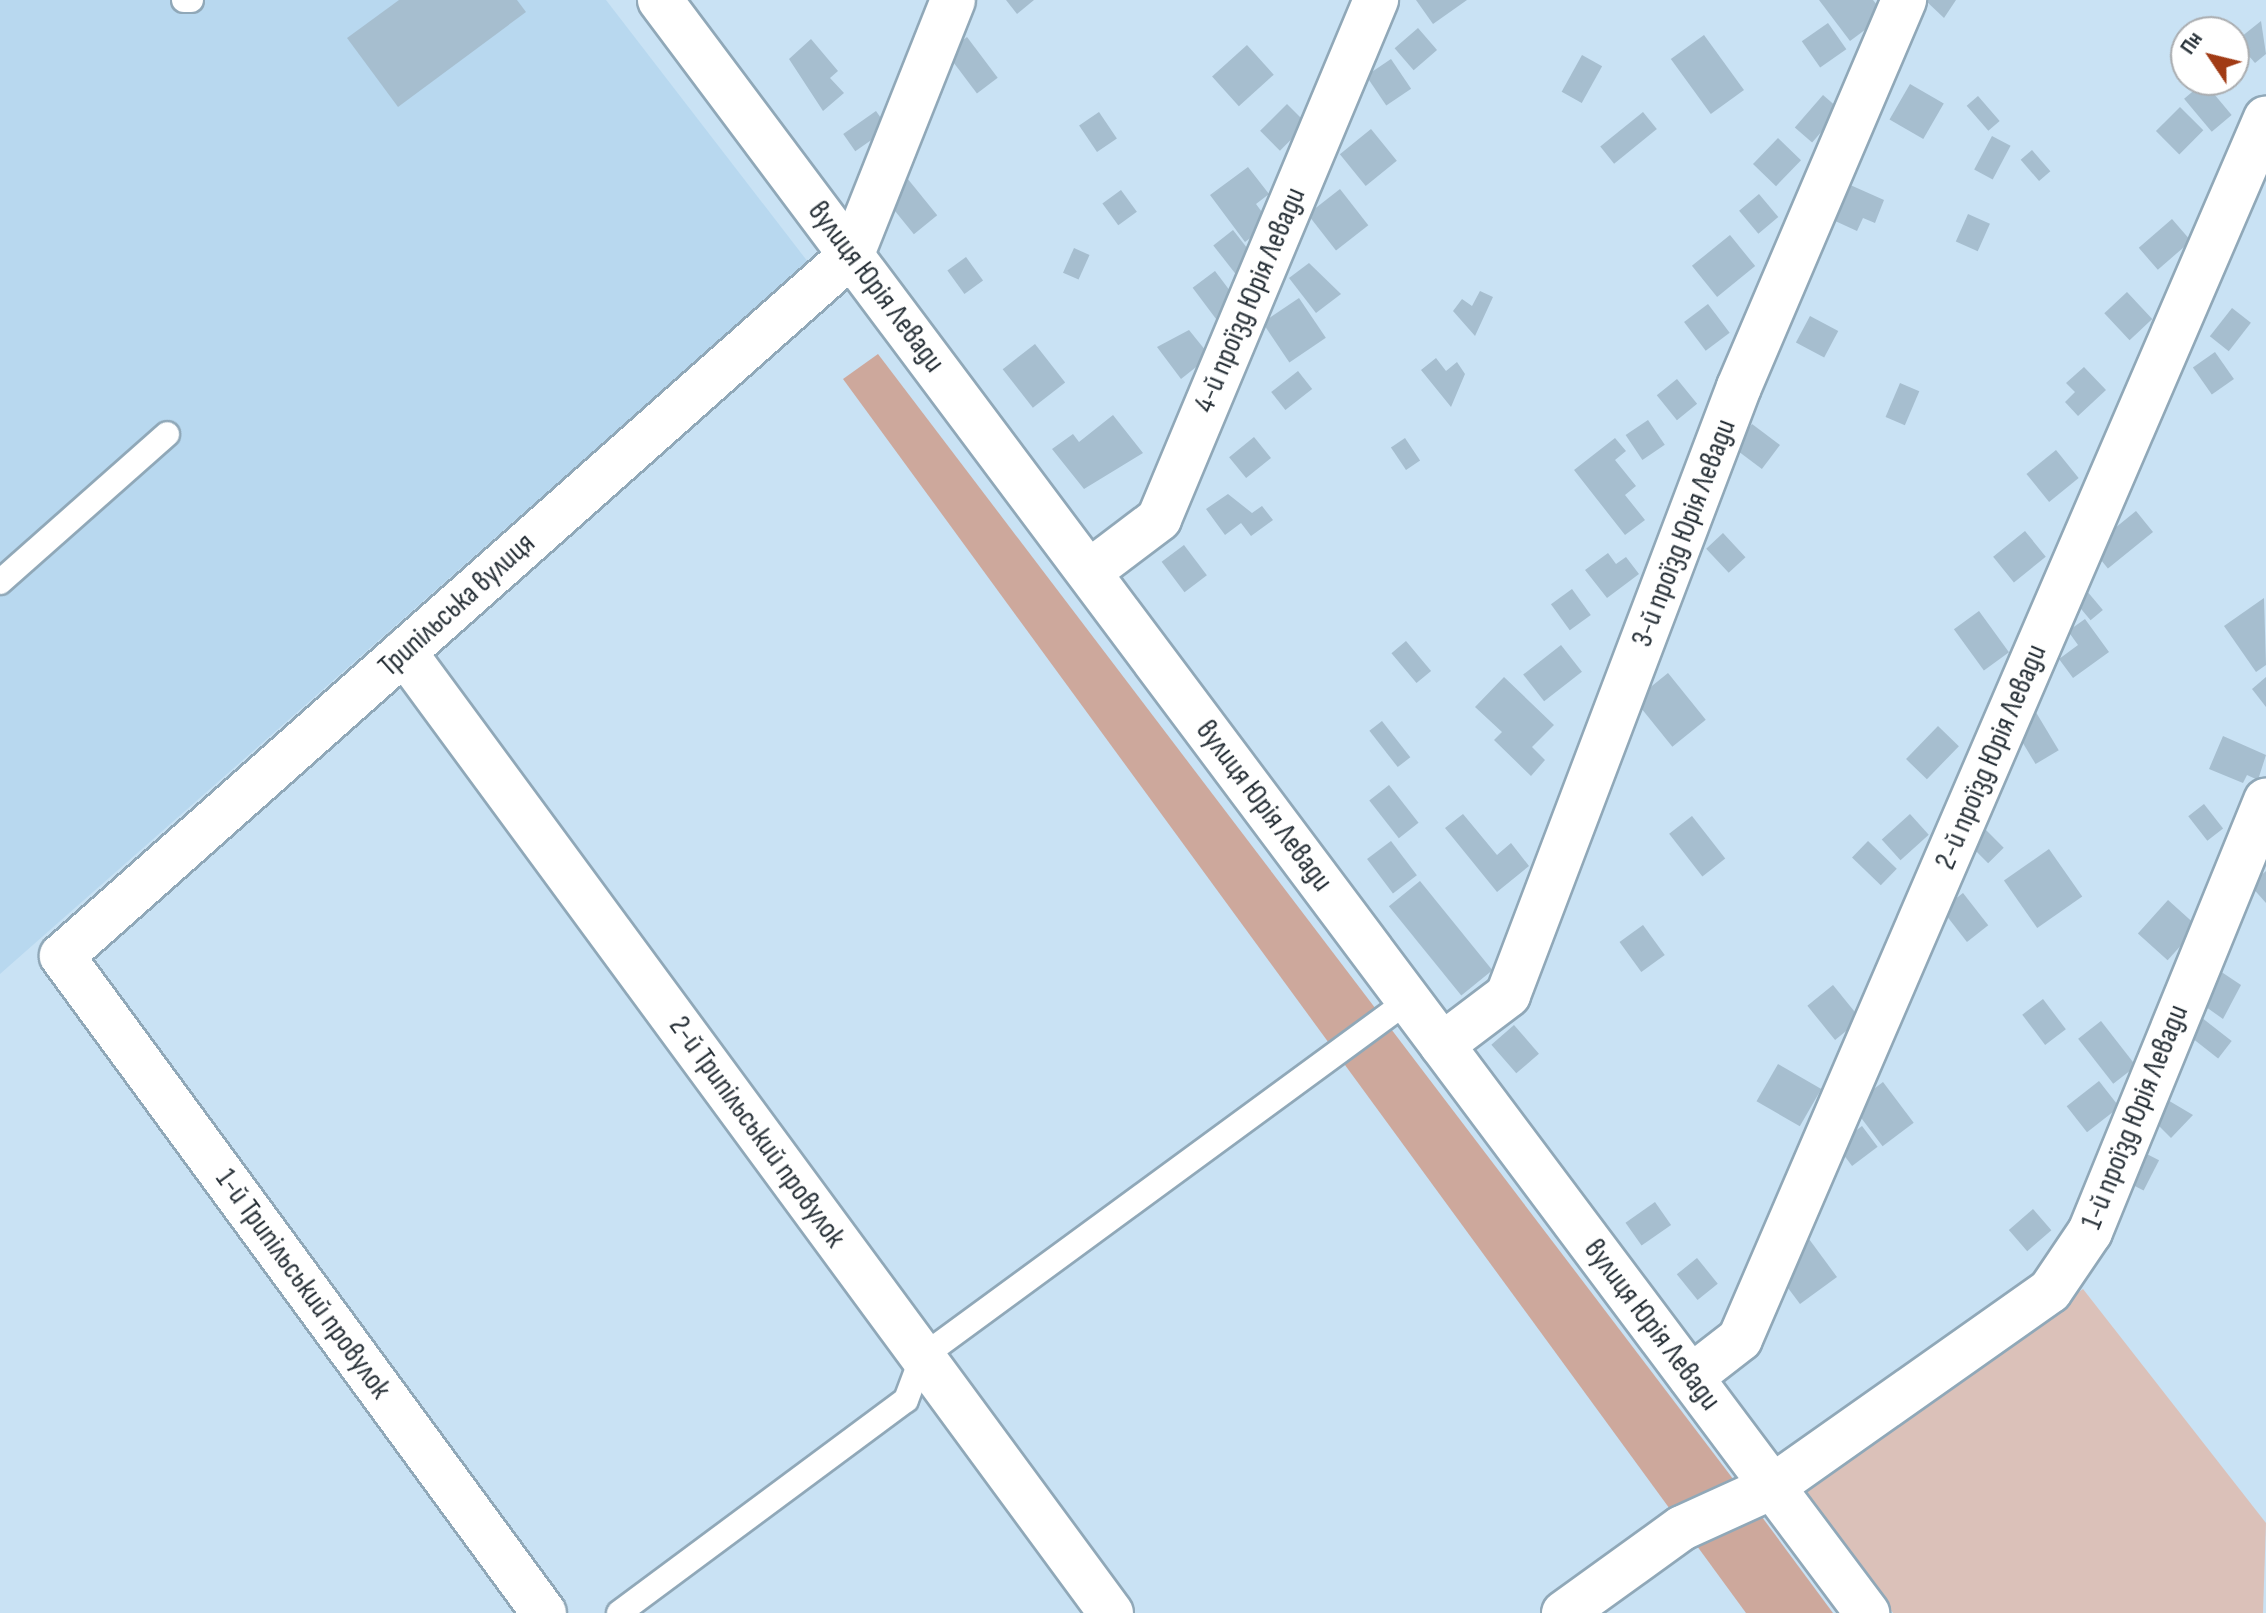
<!DOCTYPE html>
<meta charset="utf-8">
<style>
body{margin:0}
#map{position:relative;width:2266px;height:1613px;overflow:hidden;background:#c9e2f4;font-family:"Sofia Sans Condensed",sans-serif}
div>[style]{position:absolute}
[style*='--x']{left:calc(var(--x)*1px);top:calc(var(--y)*1px);width:calc(var(--w)*1px);rotate:calc(var(--a)*1deg)}
.built>*{inset:0;background:#b8d8ef}
.green>*{inset:0;background:#dbc1b9}
.forest>*{inset:0;background:#cda89c}
.building>*{inset:0;background:#a6becf;transform-origin:0 0}
.roads{filter:drop-shadow(2px 0 #90a8b8) drop-shadow(-2px 0 #90a8b8) drop-shadow(0 2px #90a8b8) drop-shadow(0 -2px #90a8b8)}
.service>*{height:24px;margin:-12px;padding:0 12px;transform-origin:12px;border-radius:12px;background:#fff}
.minor>*{height:44px;margin:-22px;padding:0 22px;transform-origin:22px;border-radius:22px;background:#fff}
span{translate:-50% -50%;white-space:nowrap;text-align:center;line-height:1.15;-webkit-text-stroke:6px #fff;paint-order:stroke}
.street-label{font-size:30px;color:#2a333a}
.north{position:absolute;left:2170px;top:16px;width:80px;height:80px;box-sizing:border-box;background:#fff;border:2px solid #aaadb0;border-radius:50%;rotate:305deg;font-size:22px;font-weight:700;line-height:32px;text-align:center;color:#2a333a}
.north::after{content:'';display:block;margin:auto;width:28px;height:36px;background:#a13b15;clip-path:polygon(50% 0,100% 100%,50% 72%,0 100%)}
</style>
<div id="map">
<div class="built">
<i style="clip-path:polygon(0 0,606px 0,808px 262px,0 974px)"></i>
</div>
<div class="green">
<i style="clip-path:polygon(2083px 1289px,2266px 1523px,2263px 1613px,1893px 1613px,1800px 1492px)"></i>
</div>
<div class="forest">
<i style="clip-path:polygon(878px 354px,1762px 1517px,1833px 1613px,1746px 1613px,843px 379px)"></i>
</div>
<div class="building">
<i style="clip-path:polygon(399px 0,517px 0,526px 12px,398px 107px,347px 38px)"></i>
<i style="clip-path:polygon(1006px 0,1034px 0,1017px 14px)"></i>
<i style="clip-path:polygon(1416px 0,1467px 0,1433px 24px)"></i>
<i style="clip-path:polygon(1819px 0,1873px 0,1885px 15px,1850px 41px)"></i>
<i style="clip-path:polygon(1925px 0,1956px 0,1944px 18px)"></i>
<i style="clip-path:polygon(2261px 21px,2266px 54px,2255px 63px,2236px 41px)"></i>
<i style="left:1828px;top:23px;width:32px;height:32px;rotate:55deg"></i>
<i style="left:1418px;top:28px;width:29px;height:31px;rotate:49deg"></i>
<i style="left:1704px;top:35px;width:68px;height:41px;rotate:54deg"></i>
<i style="left:967px;top:37px;width:51px;height:26px;rotate:53deg"></i>
<i style="clip-path:polygon(811px 39px,838px 71px,830px 78px,844px 93px,823px 111px,789px 59px)"></i>
<i style="left:1247px;top:45px;width:40px;height:47px;rotate:48deg"></i>
<i style="left:1582px;top:55px;width:23px;height:42px;rotate:29deg"></i>
<i style="left:1391px;top:59px;width:36px;height:30px;rotate:56deg"></i>
<i style="left:2204px;top:82px;width:43px;height:26px;rotate:50deg"></i>
<i style="left:1910px;top:84px;width:39px;height:41px;rotate:30deg"></i>
<i style="left:1823px;top:95px;width:23px;height:43px;rotate:41deg"></i>
<i style="left:1978px;top:96px;width:33px;height:15px;rotate:49deg"></i>
<i style="left:1287px;top:104px;width:28px;height:38px;rotate:45deg"></i>
<i style="left:2180px;top:107px;width:33px;height:34px;rotate:45deg"></i>
<i style="left:876px;top:111px;width:21px;height:40px;rotate:55deg"></i>
<i style="left:1099px;top:112px;width:32px;height:24px;rotate:56deg"></i>
<i style="left:1643px;top:112px;width:22px;height:55px;rotate:51deg"></i>
<i style="left:1371px;top:129px;width:41px;height:40px;rotate:51deg"></i>
<i style="left:1992px;top:136px;width:21px;height:38px;rotate:28deg"></i>
<i style="left:1778px;top:138px;width:32px;height:36px;rotate:44deg"></i>
<i style="left:2032px;top:150px;width:28px;height:15px;rotate:49deg"></i>
<i style="clip-path:polygon(1248px 167px,1269px 194px,1256px 204px,1270px 223px,1245px 242px,1210px 195px)"></i>
<i style="left:907px;top:178px;width:48px;height:30px;rotate:51deg"></i>
<i style="clip-path:polygon(1848px 184px,1884px 200px,1875px 223px,1863px 218px,1857px 231px,1833px 220px)"></i>
<i style="left:1340px;top:189px;width:46px;height:41px;rotate:52deg"></i>
<i style="left:1121px;top:190px;width:27px;height:23px;rotate:54deg"></i>
<i style="left:1759px;top:194px;width:30px;height:26px;rotate:50deg"></i>
<i style="left:1968px;top:214px;width:24px;height:30px;rotate:24deg"></i>
<i style="left:2172px;top:219px;width:29px;height:44px;rotate:49deg"></i>
<i style="left:1233px;top:230px;width:36px;height:25px;rotate:52deg"></i>
<i style="left:1730px;top:235px;width:40px;height:49px;rotate:51deg"></i>
<i style="left:1074px;top:248px;width:17px;height:27px;rotate:24deg"></i>
<i style="left:966px;top:257px;width:29px;height:23px;rotate:54deg"></i>
<i style="clip-path:polygon(1309px 263px,1341px 294px,1316px 313px,1289px 278px)"></i>
<i style="left:1215px;top:271px;width:43px;height:28px;rotate:53deg"></i>
<i style="clip-path:polygon(1480px 291px,1493px 297px,1475px 336px,1453px 311px,1462px 299px,1472px 306px)"></i>
<i style="left:2127px;top:292px;width:37px;height:31px;rotate:47deg"></i>
<i style="left:1299px;top:298px;width:48px;height:44px;rotate:56deg"></i>
<i style="left:1708px;top:304px;width:36px;height:30px;rotate:53deg"></i>
<i style="left:2232px;top:308px;width:24px;height:36px;rotate:38deg"></i>
<i style="left:1810px;top:316px;width:32px;height:30px;rotate:28deg"></i>
<i style="clip-path:polygon(1189px 330px,1210px 356px,1181px 379px,1157px 347px)"></i>
<i style="left:1035px;top:344px;width:49px;height:41px;rotate:52deg"></i>
<i style="left:2215px;top:352px;width:33px;height:27px;rotate:55deg"></i>
<i style="clip-path:polygon(1436px 358px,1446px 371px,1457px 362px,1465px 374px,1451px 407px,1421px 370px)"></i>
<i style="clip-path:polygon(2084px 367px,2106px 390px,2078px 416px,2065px 402px,2075px 392px,2066px 383px)"></i>
<i style="left:1298px;top:371px;width:23px;height:34px;rotate:52deg"></i>
<i style="left:1677px;top:379px;width:32px;height:26px;rotate:51deg"></i>
<i style="left:1900px;top:383px;width:21px;height:37px;rotate:23deg"></i>
<i style="clip-path:polygon(1113px 415px,1143px 453px,1084px 489px,1052px 449px,1073px 434px,1079px 442px)"></i>
<i style="left:1648px;top:420px;width:30px;height:27px;rotate:56deg"></i>
<i style="left:1752px;top:424px;width:35px;height:30px;rotate:37deg"></i>
<i style="left:1254px;top:437px;width:27px;height:32px;rotate:51deg"></i>
<i style="left:1405px;top:438px;width:27px;height:17px;rotate:56deg"></i>
<i style="clip-path:polygon(1615px 438px,1626px 451px,1615px 460px,1636px 486px,1625px 495px,1645px 520px,1625px 535px,1574px 470px)"></i>
<i style="left:2056px;top:450px;width:36px;height:38px;rotate:51deg"></i>
<i style="clip-path:polygon(1228px 494px,1252px 513px,1262px 506px,1273px 520px,1251px 536px,1241px 523px,1225px 535px,1206px 509px)"></i>
<i style="left:2136px;top:511px;width:27px;height:58px;rotate:51deg"></i>
<i style="left:2025px;top:531px;width:33px;height:41px;rotate:51deg"></i>
<i style="left:1723px;top:533px;width:33px;height:23px;rotate:47deg"></i>
<i style="left:1184px;top:545px;width:38px;height:28px;rotate:53deg"></i>
<i style="clip-path:polygon(1608px 553px,1616px 564px,1626px 557px,1639px 574px,1607px 598px,1585px 570px)"></i>
<i style="left:2081px;top:584px;width:34px;height:16px;rotate:50deg"></i>
<i style="left:1572px;top:589px;width:32px;height:26px;rotate:54deg"></i>
<i style="clip-path:polygon(2264px 598px,2266px 665px,2256px 672px,2224px 626px)"></i>
<i style="left:1979px;top:611px;width:51px;height:31px;rotate:54deg"></i>
<i style="clip-path:polygon(2085px 619px,2109px 652px,2073px 678px,2059px 659px,2078px 645px,2068px 631px)"></i>
<i style="left:1406px;top:641px;width:39px;height:19px;rotate:50deg"></i>
<i style="left:1561px;top:645px;width:34px;height:48px;rotate:52deg"></i>
<i style="left:1668px;top:673px;width:60px;height:43px;rotate:51deg"></i>
<i style="clip-path:polygon(1504px 677px,1554px 725px,1532px 747px,1545px 760px,1531px 776px,1494px 740px,1502px 732px,1475px 707px)"></i>
<i style="clip-path:polygon(2266px 677px,2266px 707px,2252px 689px)"></i>
<i style="left:2034px;top:709px;width:48px;height:27px;rotate:59deg"></i>
<i style="left:1382px;top:721px;width:46px;height:16px;rotate:52deg"></i>
<i style="left:1938px;top:726px;width:29px;height:46px;rotate:44deg"></i>
<i style="clip-path:polygon(2223px 736px,2266px 755px,2258px 780px,2247px 775px,2243px 783px,2209px 769px)"></i>
<i style="left:1389px;top:785px;width:48px;height:25px;rotate:52deg"></i>
<i style="left:2204px;top:804px;width:31px;height:20px;rotate:52deg"></i>
<i style="clip-path:polygon(1463px 814px,1497px 855px,1511px 843px,1529px 866px,1497px 892px,1445px 828px)"></i>
<i style="left:1910px;top:814px;width:28px;height:38px;rotate:48deg"></i>
<i style="left:1692px;top:816px;width:54px;height:29px;rotate:52deg"></i>
<i style="left:1986px;top:830px;width:25px;height:22px;rotate:45deg"></i>
<i style="left:1391px;top:841px;width:43px;height:30px;rotate:53deg"></i>
<i style="left:1868px;top:841px;width:40px;height:23px;rotate:44deg"></i>
<i style="left:2049px;top:849px;width:58px;height:55px;rotate:55deg"></i>
<i style="clip-path:polygon(2266px 871px,2266px 903px,2250px 885px)"></i>
<i style="left:1420px;top:881px;width:115px;height:40px;rotate:51deg"></i>
<i style="left:1963px;top:893px;width:41px;height:27px;rotate:52deg"></i>
<i style="left:2168px;top:900px;width:40px;height:45px;rotate:42deg"></i>
<i style="left:1643px;top:925px;width:37px;height:29px;rotate:54deg"></i>
<i style="clip-path:polygon(2220px 971px,2241px 985px,2223px 1019px,2199px 1002px)"></i>
<i style="left:1833px;top:985px;width:44px;height:33px;rotate:51deg"></i>
<i style="left:2043px;top:999px;width:38px;height:26px;rotate:53deg"></i>
<i style="left:2197px;top:1014px;width:44px;height:22px;rotate:38deg"></i>
<i style="left:2101px;top:1021px;width:57px;height:29px;rotate:52deg"></i>
<i style="left:1514px;top:1025px;width:38px;height:30px;rotate:49deg"></i>
<i style="left:1778px;top:1064px;width:50px;height:43px;rotate:30deg"></i>
<i style="left:2099px;top:1081px;width:33px;height:41px;rotate:52deg"></i>
<i style="left:1883px;top:1082px;width:51px;height:39px;rotate:53deg"></i>
<i style="clip-path:polygon(2166px 1099px,2193px 1115px,2171px 1138px,2149px 1116px)"></i>
<i style="left:1862px;top:1126px;width:26px;height:32px;rotate:53deg"></i>
<i style="left:2135px;top:1148px;width:27px;height:34px;rotate:27deg"></i>
<i style="left:1655px;top:1202px;width:28px;height:36px;rotate:55deg"></i>
<i style="left:2033px;top:1209px;width:28px;height:32px;rotate:49deg"></i>
<i style="clip-path:polygon(1809px 1239px,1837px 1277px,1800px 1304px,1776px 1272px)"></i>
<i style="left:1697px;top:1258px;width:33px;height:26px;rotate:51deg"></i>
</div>
<div class="roads">
<div class="service">
<i style="--x:184;--y:0;--w:7;--a:0"></i>
<i style="--x:0;--y:582;--w:223;--a:-41.5"></i>
<i style="--x:619;--y:1613;--w:357;--a:-36.6"></i>
<i style="--x:906;--y:1400;--w:46;--a:-69.6"></i>
<i style="--x:922;--y:1357;--w:604;--a:-36.24"></i>
</div>
<div class="minor">
<i style="--x:660;--y:0;--w:2015;--a:53.19"></i>
<i style="--x:1089;--y:572;--w:88;--a:-37.1"></i>
<i style="--x:1159;--y:519;--w:563;--a:-67.31"></i>
<i style="--x:404;--y:652;--w:1193;--a:53.66"></i>
<i style="--x:1442;--y:1045;--w:83;--a:-37.1"></i>
<i style="--x:1508;--y:995;--w:650;--a:-69.2"></i>
<i style="--x:1739;--y:387;--w:421;--a:-66.9"></i>
<i style="--x:1691;--y:1377;--w:62;--a:-37.8"></i>
<i style="--x:1740;--y:1339;--w:1329;--a:-66.69"></i>
<i style="--x:544;--y:1613;--w:815;--a:-126.27"></i>
<i style="--x:62;--y:956;--w:1057;--a:-41.62"></i>
<i style="--x:852;--y:254;--w:273;--a:-68.3"></i>
<i style="--x:1564;--y:1613;--w:145;--a:-35.8"></i>
<i style="--x:1682;--y:1528;--w:99;--a:-24.5"></i>
<i style="--x:1772;--y:1487;--w:340;--a:-35.2"></i>
<i style="--x:2050;--y:1291;--w:71;--a:-55.9"></i>
<i style="--x:2090;--y:1232;--w:466;--a:-67.8"></i>
</div>
</div>
<div class="street-label">
<span style="left:876px;top:287px;rotate:53deg">вулиця Юрія Левади</span>
<span style="left:1250px;top:300px;rotate:-67deg">4-й проїзд Юрія Левади</span>
<span style="left:1684px;top:533px;rotate:-69deg">3-й проїзд Юрія Левади</span>
<span style="left:457px;top:605px;rotate:-42deg">Трипільська вулиця</span>
<span style="left:1991px;top:757px;rotate:-67deg">2-й проїзд Юрія Левади</span>
<span style="left:1264px;top:806px;rotate:53deg">вулиця Юрія Левади</span>
<span style="left:2135px;top:1117px;rotate:-68deg">1-й проїзд Юрія Левади</span>
<span style="left:757px;top:1132px;rotate:54deg">2-й Трипільський провулок</span>
<span style="left:303px;top:1284px;rotate:54deg">1-й Трипільський провулок</span>
<span style="left:1652px;top:1325px;rotate:53deg">вулиця Юрія Левади</span>
</div>
<div class="north">Пн</div>
</div>
